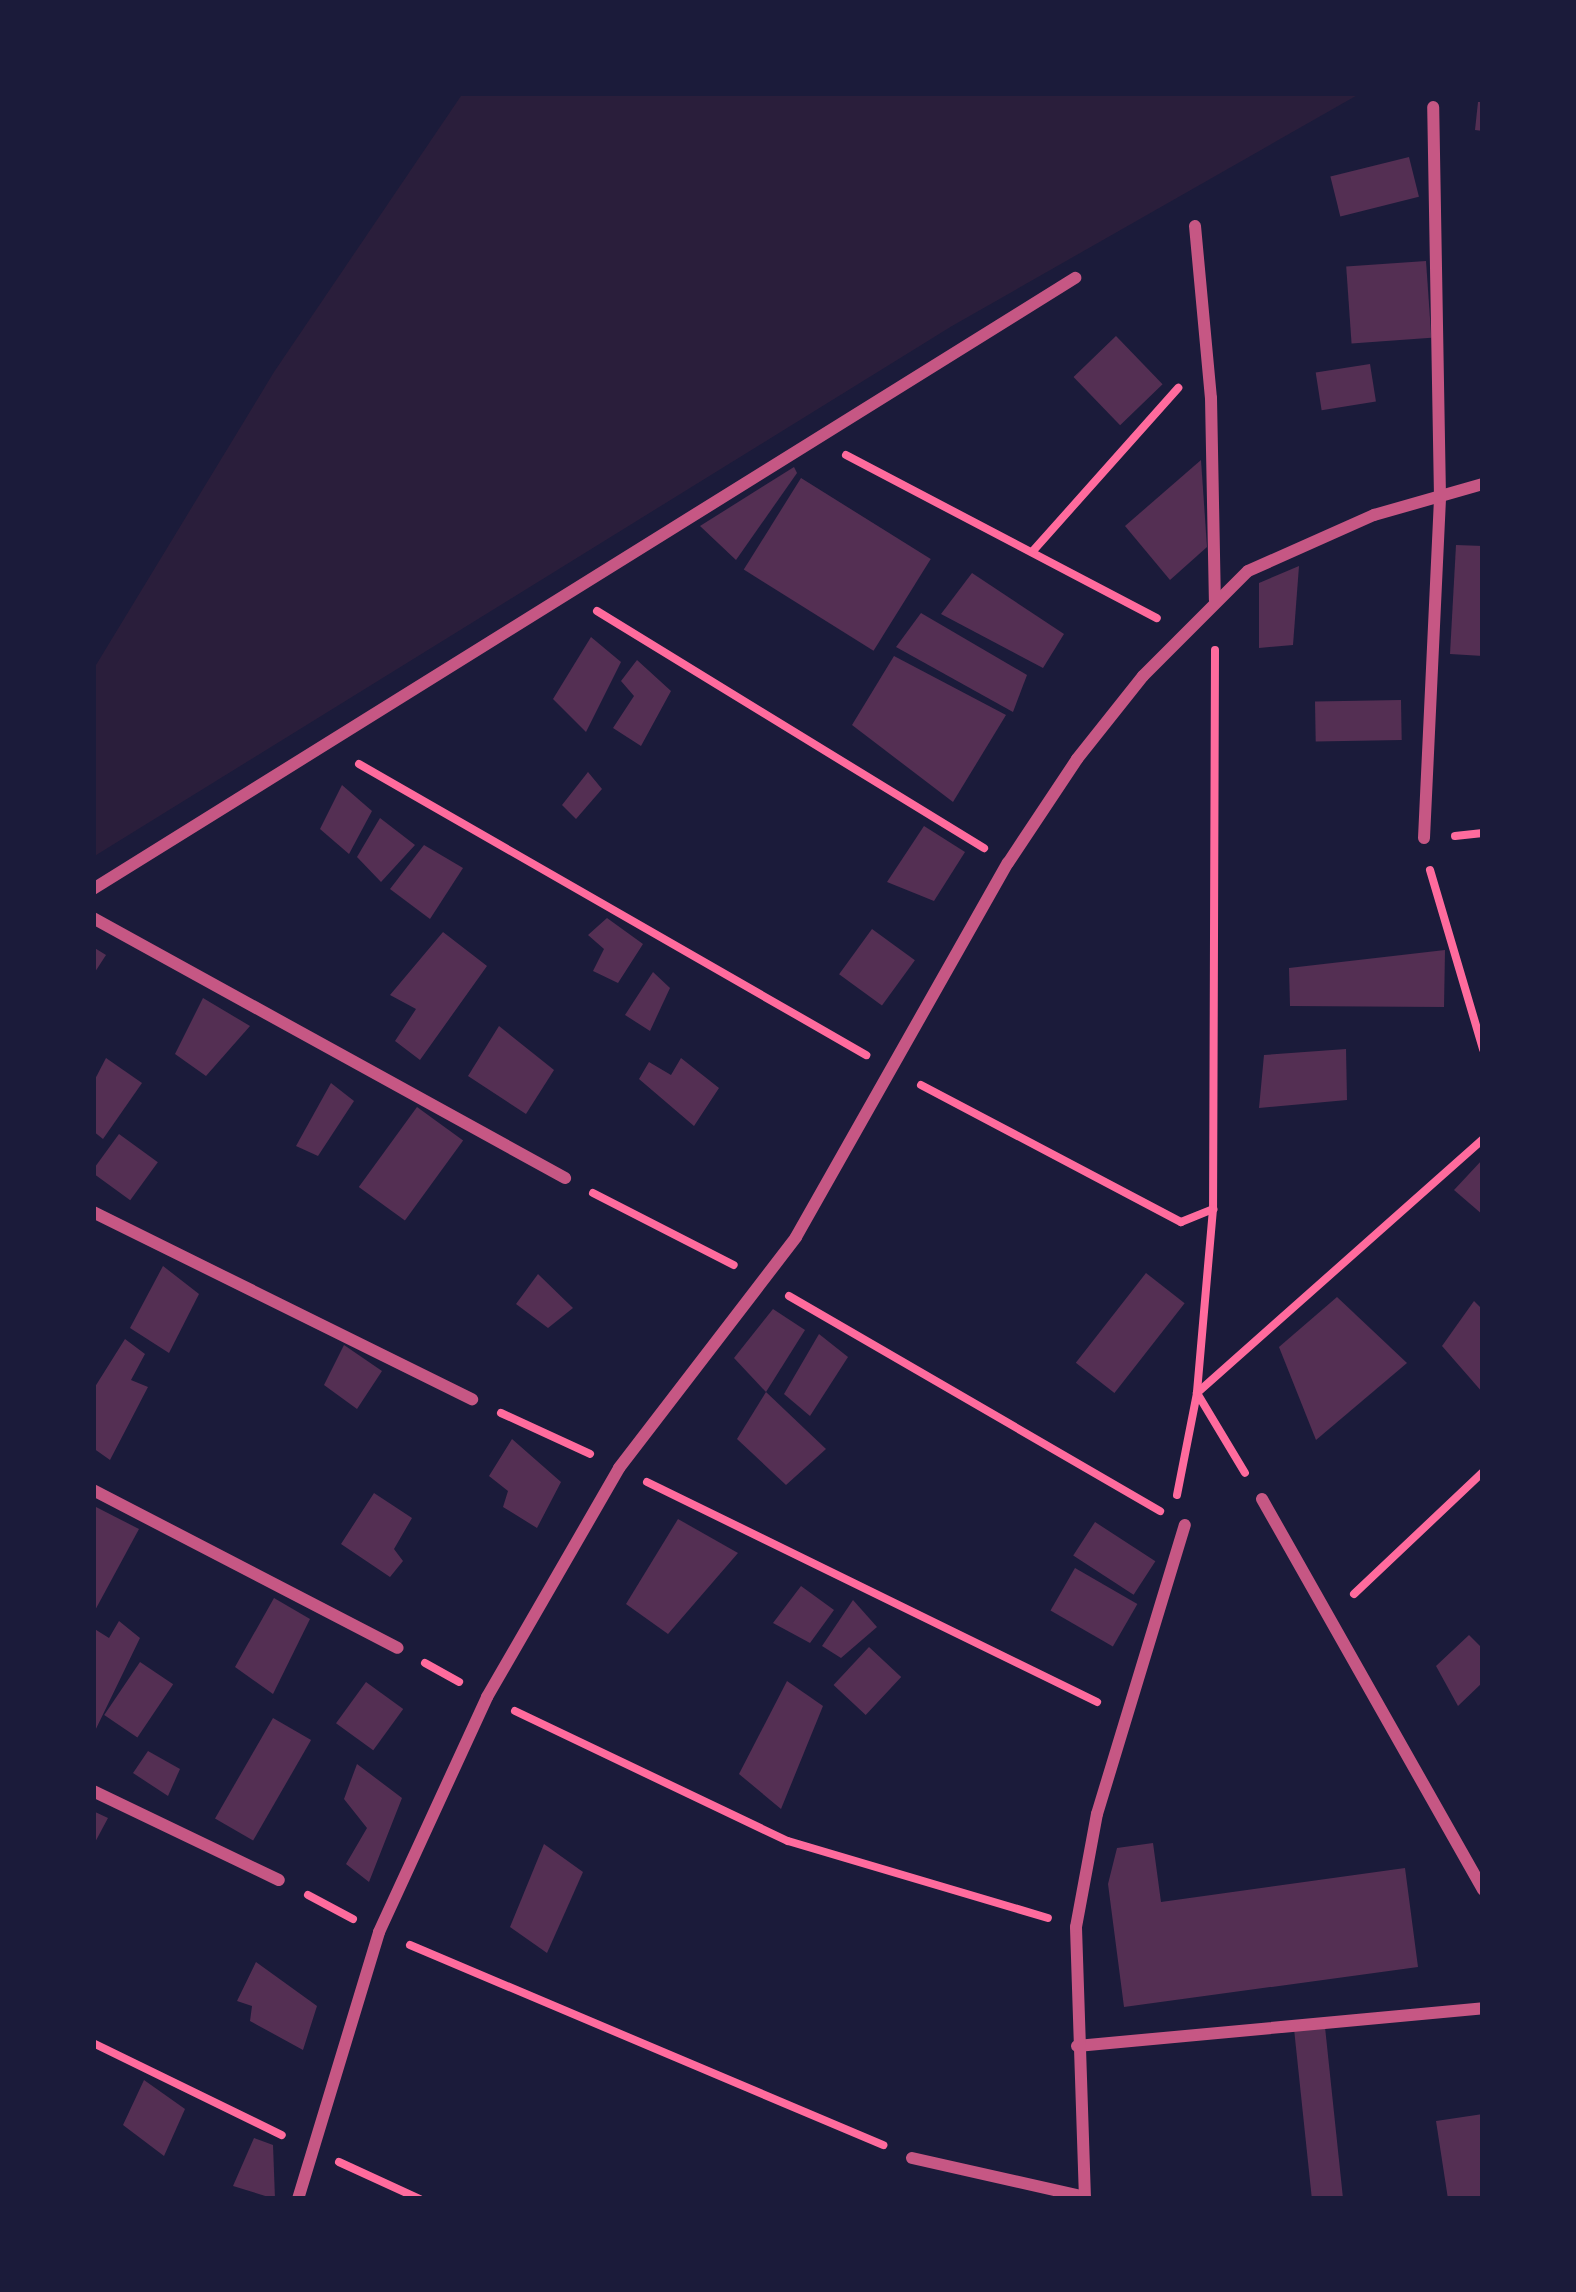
<!DOCTYPE html>
<style>
body{margin:0}
#map{position:relative;width:1576px;height:2292px;overflow:hidden;background:#1b1b3a;font-family:Quicksand,sans-serif}
div>[style]{position:absolute}
[style*='--x']{left:calc(var(--x)*1px);top:calc(var(--y)*1px);width:calc(var(--w)*1px);rotate:calc(var(--a)*1deg)}
.green>*{inset:0;background:#2a1e3b}
.building>*{inset:0;background:#542f53;transform-origin:0 0}
.path>*{height:8px;margin:-4px;padding:0 4px;transform-origin:4px;border-radius:4px;background:#ff6b9d}
.minor>*{height:12px;margin:-6px;padding:0 6px;transform-origin:6px;border-radius:6px;background:#c65784}
span{translate:-50% -50%;white-space:nowrap;text-align:center;line-height:1.15;-webkit-text-stroke:9px #1b1b3a;paint-order:stroke}
.frame{position:absolute;inset:0;border:96px solid #1b1b3a;pointer-events:none}
</style>
<div id="map">
<div class="green">
<i style="clip-path:polygon(463px 93px,1361px 93px,952px 326px,93px 857px,93px 670px,274px 372px)"></i>
</div>
<div class="building">
<i style="clip-path:polygon(1478px 102px,1483px 102px,1483px 131px,1475px 130px)"></i>
<i style="left:1409px;top:157px;width:41px;height:81px;rotate:76deg"></i>
<i style="left:1426px;top:261px;width:77px;height:80px;rotate:86deg"></i>
<i style="left:1116px;top:336px;width:67px;height:59px;rotate:46deg"></i>
<i style="left:1370px;top:364px;width:38px;height:55px;rotate:81deg"></i>
<i style="clip-path:polygon(1201px 460px,1207px 547px,1170px 580px,1125px 526px)"></i>
<i style="clip-path:polygon(794px 467px,797px 473px,736px 560px,700px 526px)"></i>
<i style="left:801px;top:478px;width:153px;height:108px;rotate:32deg"></i>
<i style="clip-path:polygon(1456px 545px,1483px 546px,1483px 656px,1450px 654px)"></i>
<i style="clip-path:polygon(1299px 566px,1293px 645px,1259px 648px,1259px 583px)"></i>
<i style="clip-path:polygon(972px 573px,1064px 634px,1043px 668px,941px 614px)"></i>
<i style="clip-path:polygon(921px 613px,1027px 675px,1013px 712px,896px 647px)"></i>
<i style="clip-path:polygon(591px 637px,621px 662px,586px 732px,553px 699px)"></i>
<i style="clip-path:polygon(894px 656px,1006px 715px,953px 802px,852px 725px)"></i>
<i style="clip-path:polygon(637px 660px,671px 691px,641px 746px,613px 728px,634px 696px,621px 681px)"></i>
<i style="left:1401px;top:700px;width:40px;height:86px;rotate:89deg"></i>
<i style="clip-path:polygon(588px 772px,602px 789px,576px 819px,562px 805px)"></i>
<i style="clip-path:polygon(342px 785px,372px 811px,349px 854px,320px 829px)"></i>
<i style="clip-path:polygon(380px 818px,415px 845px,381px 882px,357px 857px)"></i>
<i style="clip-path:polygon(924px 826px,965px 852px,934px 901px,887px 882px)"></i>
<i style="clip-path:polygon(424px 845px,463px 868px,430px 919px,390px 889px)"></i>
<i style="clip-path:polygon(607px 918px,643px 944px,618px 983px,593px 971px,604px 949px,588px 935px)"></i>
<i style="left:872px;top:929px;width:53px;height:56px;rotate:36deg"></i>
<i style="clip-path:polygon(443px 932px,487px 966px,420px 1060px,395px 1041px,416px 1009px,390px 995px)"></i>
<i style="clip-path:polygon(93px 947px,106px 955px,93px 975px)"></i>
<i style="clip-path:polygon(1445px 950px,1444px 1007px,1290px 1006px,1289px 968px)"></i>
<i style="clip-path:polygon(653px 972px,670px 988px,650px 1031px,625px 1015px)"></i>
<i style="clip-path:polygon(203px 998px,250px 1026px,206px 1076px,175px 1054px)"></i>
<i style="clip-path:polygon(499px 1026px,554px 1070px,526px 1114px,468px 1076px)"></i>
<i style="clip-path:polygon(1346px 1049px,1347px 1100px,1259px 1108px,1264px 1055px)"></i>
<i style="clip-path:polygon(106px 1058px,142px 1083px,103px 1139px,93px 1131px,93px 1083px)"></i>
<i style="clip-path:polygon(681px 1058px,719px 1088px,694px 1126px,639px 1079px,649px 1062px,671px 1075px)"></i>
<i style="clip-path:polygon(331px 1083px,354px 1101px,318px 1156px,296px 1146px)"></i>
<i style="left:417px;top:1107px;width:57px;height:99px;rotate:36deg"></i>
<i style="left:119px;top:1134px;width:48px;height:47px;rotate:36deg"></i>
<i style="clip-path:polygon(1483px 1159px,1483px 1215px,1454px 1190px)"></i>
<i style="clip-path:polygon(163px 1266px,199px 1294px,169px 1353px,130px 1328px)"></i>
<i style="left:1146px;top:1273px;width:49px;height:114px;rotate:38deg"></i>
<i style="clip-path:polygon(538px 1274px,573px 1308px,548px 1328px,516px 1304px)"></i>
<i style="clip-path:polygon(1337px 1297px,1407px 1363px,1316px 1440px,1279px 1347px)"></i>
<i style="clip-path:polygon(1474px 1301px,1483px 1310px,1483px 1393px,1442px 1346px)"></i>
<i style="clip-path:polygon(773px 1309px,805px 1330px,766px 1392px,734px 1358px)"></i>
<i style="clip-path:polygon(819px 1334px,848px 1357px,810px 1416px,784px 1394px)"></i>
<i style="clip-path:polygon(125px 1339px,145px 1354px,131px 1380px,148px 1387px,110px 1460px,93px 1448px,93px 1390px)"></i>
<i style="clip-path:polygon(344px 1345px,382px 1371px,357px 1409px,324px 1385px)"></i>
<i style="clip-path:polygon(766px 1392px,826px 1449px,786px 1485px,737px 1439px)"></i>
<i style="clip-path:polygon(512px 1439px,561px 1482px,537px 1528px,503px 1507px,508px 1491px,489px 1476px)"></i>
<i style="clip-path:polygon(374px 1493px,412px 1518px,394px 1549px,403px 1561px,390px 1577px,341px 1544px)"></i>
<i style="clip-path:polygon(96px 1507px,139px 1529px,93px 1614px,93px 1512px)"></i>
<i style="clip-path:polygon(678px 1519px,738px 1553px,668px 1634px,626px 1604px)"></i>
<i style="left:1095px;top:1522px;width:72px;height:40px;rotate:33deg"></i>
<i style="left:1075px;top:1568px;width:72px;height:49px;rotate:30deg"></i>
<i style="clip-path:polygon(801px 1586px,834px 1610px,810px 1643px,773px 1623px)"></i>
<i style="clip-path:polygon(274px 1598px,310px 1619px,273px 1694px,235px 1667px)"></i>
<i style="clip-path:polygon(853px 1600px,877px 1627px,841px 1658px,822px 1646px)"></i>
<i style="clip-path:polygon(119px 1621px,140px 1638px,93px 1735px,93px 1628px,109px 1638px)"></i>
<i style="clip-path:polygon(1469px 1635px,1483px 1649px,1483px 1682px,1458px 1706px,1436px 1666px)"></i>
<i style="left:869px;top:1647px;width:44px;height:52px;rotate:43deg"></i>
<i style="left:140px;top:1662px;width:40px;height:64px;rotate:34deg"></i>
<i style="clip-path:polygon(787px 1681px,823px 1706px,781px 1809px,739px 1774px)"></i>
<i style="left:366px;top:1682px;width:46px;height:51px;rotate:36deg"></i>
<i style="left:273px;top:1718px;width:44px;height:116px;rotate:30deg"></i>
<i style="clip-path:polygon(148px 1751px,180px 1769px,168px 1796px,133px 1773px)"></i>
<i style="clip-path:polygon(357px 1764px,402px 1798px,369px 1882px,346px 1864px,367px 1828px,344px 1799px)"></i>
<i style="clip-path:polygon(93px 1811px,108px 1818px,93px 1846px)"></i>
<i style="clip-path:polygon(1153px 1843px,1161px 1902px,1405px 1868px,1418px 1967px,1124px 2007px,1108px 1884px,1117px 1848px)"></i>
<i style="clip-path:polygon(544px 1844px,583px 1872px,547px 1953px,510px 1927px)"></i>
<i style="clip-path:polygon(256px 1962px,317px 2006px,303px 2050px,250px 2021px,252px 2006px,237px 2001px)"></i>
<i style="left:1325px;top:2027px;width:173px;height:31px;rotate:84deg"></i>
<i style="clip-path:polygon(144px 2080px,185px 2109px,164px 2156px,123px 2125px)"></i>
<i style="clip-path:polygon(1483px 2114px,1483px 2199px,1448px 2199px,1436px 2121px)"></i>
<i style="clip-path:polygon(254px 2138px,273px 2145px,275px 2199px,233px 2186px)"></i>
</div>
<div class="path">
<i style="--x:846;--y:455;--w:351;--a:27.7"></i>
<i style="--x:1032;--y:552;--w:220;--a:-48.3"></i>
<i style="--x:597;--y:611;--w:454;--a:31.5"></i>
<i style="--x:1215;--y:650;--w:559;--a:90.2"></i>
<i style="--x:1213;--y:1209;--w:185;--a:95"></i>
<i style="--x:1197;--y:1393;--w:93;--a:59"></i>
<i style="--x:359;--y:764;--w:585;--a:29.85"></i>
<i style="--x:1455;--y:836;--w:28;--a:-6"></i>
<i style="--x:1430;--y:870;--w:187;--a:73.5"></i>
<i style="--x:921;--y:1085;--w:294;--a:27.8"></i>
<i style="--x:1181;--y:1222;--w:35;--a:-22"></i>
<i style="--x:593;--y:1193;--w:158;--a:27.1"></i>
<i style="--x:789;--y:1296;--w:429;--a:30.1"></i>
<i style="--x:501;--y:1413;--w:98;--a:24.7"></i>
<i style="--x:647;--y:1482;--w:501;--a:26.05"></i>
<i style="--x:1177;--y:1495;--w:104;--a:-78.9"></i>
<i style="--x:1197;--y:1393;--w:383;--a:-41.6"></i>
<i style="--x:1354;--y:1594;--w:178;--a:-43.4"></i>
<i style="--x:425;--y:1663;--w:39;--a:29"></i>
<i style="--x:515;--y:1711;--w:302;--a:25.5"></i>
<i style="--x:788;--y:1841;--w:271;--a:16.5"></i>
<i style="--x:308;--y:1895;--w:51;--a:28.1"></i>
<i style="--x:410;--y:1945;--w:514;--a:22.92"></i>
<i style="--x:93;--y:2043;--w:210;--a:26"></i>
<i style="--x:339;--y:2162;--w:89;--a:24.6"></i>
</div>
<div class="minor">
<i style="--x:1195;--y:226;--w:173;--a:84.7"></i>
<i style="--x:1211;--y:398;--w:202;--a:88.9"></i>
<i style="--x:1424;--y:838;--w:341;--a:-87.3"></i>
<i style="--x:1440;--y:497;--w:390;--a:-91"></i>
<i style="--x:93;--y:889;--w:1157;--a:-31.89"></i>
<i style="--x:93;--y:918;--w:539;--a:28.85"></i>
<i style="--x:93;--y:1212;--w:423;--a:26.3"></i>
<i style="--x:93;--y:1490;--w:343;--a:27.4"></i>
<i style="--x:1262;--y:1499;--w:449;--a:60.5"></i>
<i style="--x:93;--y:1791;--w:206;--a:25.6"></i>
<i style="--x:1077;--y:2046;--w:408;--a:-5.3"></i>
<i style="--x:912;--y:2158;--w:177;--a:12.7"></i>
<i style="--x:298;--y:2199;--w:279;--a:-73.1"></i>
<i style="--x:379;--y:1932;--w:259;--a:-65.3"></i>
<i style="--x:487;--y:1697;--w:264;--a:-60"></i>
<i style="--x:619;--y:1468;--w:291;--a:-52.5"></i>
<i style="--x:796;--y:1237;--w:430;--a:-60.5"></i>
<i style="--x:1008;--y:863;--w:125;--a:-56.4"></i>
<i style="--x:1077;--y:759;--w:106;--a:-51.5"></i>
<i style="--x:1143;--y:676;--w:148;--a:-45"></i>
<i style="--x:1248;--y:571;--w:138;--a:-24"></i>
<i style="--x:1374;--y:515;--w:113;--a:-15.9"></i>
<i style="--x:1085;--y:2199;--w:272;--a:-91.9"></i>
<i style="--x:1076;--y:1927;--w:115;--a:-79.5"></i>
<i style="--x:1097;--y:1814;--w:302;--a:-73.1"></i>
</div>
<div class="frame"></div>
</div>
